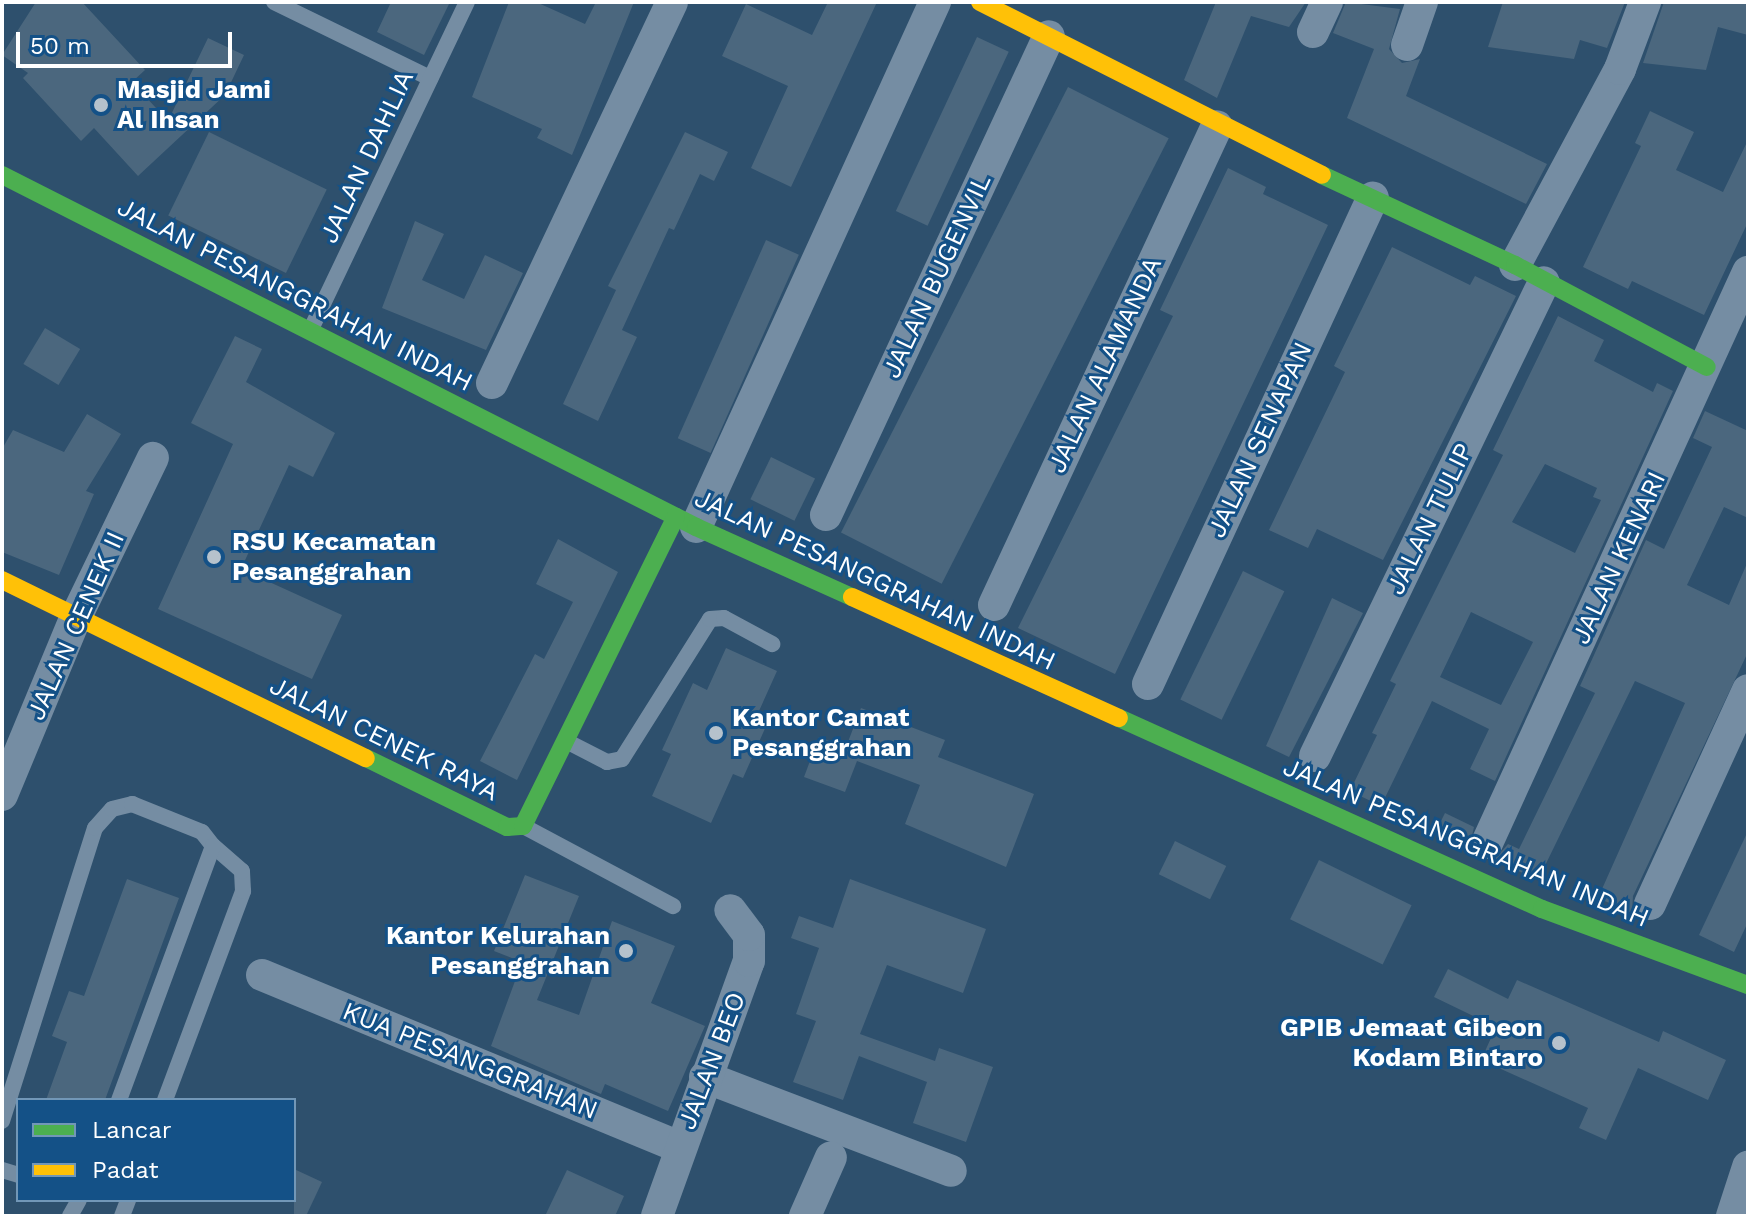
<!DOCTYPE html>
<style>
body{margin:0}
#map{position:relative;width:1750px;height:1218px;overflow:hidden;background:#2e506d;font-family:"Work Sans",sans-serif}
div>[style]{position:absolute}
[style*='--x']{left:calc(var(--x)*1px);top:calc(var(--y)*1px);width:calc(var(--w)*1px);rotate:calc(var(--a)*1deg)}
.building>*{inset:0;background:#4b677e;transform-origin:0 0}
.lane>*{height:16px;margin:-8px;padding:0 8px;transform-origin:8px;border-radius:8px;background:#758da3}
.street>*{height:32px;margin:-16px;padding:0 16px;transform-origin:16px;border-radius:16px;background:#758da3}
.fast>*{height:18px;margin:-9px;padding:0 9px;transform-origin:9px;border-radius:9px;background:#4caf50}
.slow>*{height:18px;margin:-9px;padding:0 9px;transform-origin:9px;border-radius:9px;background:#ffc107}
.dots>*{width:22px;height:22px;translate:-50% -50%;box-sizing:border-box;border:4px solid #145187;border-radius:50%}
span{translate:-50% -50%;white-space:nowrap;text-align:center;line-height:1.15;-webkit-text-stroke:6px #145187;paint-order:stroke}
.poi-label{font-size:26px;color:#fff;font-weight:700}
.left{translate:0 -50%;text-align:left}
.right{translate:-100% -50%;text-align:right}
.street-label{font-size:26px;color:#fff}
.frame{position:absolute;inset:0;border:4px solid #fff;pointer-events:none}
.legend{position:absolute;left:16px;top:1098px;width:280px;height:104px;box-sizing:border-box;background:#145187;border:2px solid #7297b7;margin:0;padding:10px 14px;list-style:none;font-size:24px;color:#fff}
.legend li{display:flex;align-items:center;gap:16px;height:40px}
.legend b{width:40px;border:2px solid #7297b7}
.scale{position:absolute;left:16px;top:32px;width:216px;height:36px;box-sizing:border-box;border:4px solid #fff;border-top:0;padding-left:10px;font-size:24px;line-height:28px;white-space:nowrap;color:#fff;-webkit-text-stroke:6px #145187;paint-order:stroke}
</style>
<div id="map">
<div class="building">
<i style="clip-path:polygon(36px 2px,82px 2px,145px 70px,132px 82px,168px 121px,208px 38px,244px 55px,225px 95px,138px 176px,94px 128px,81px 141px,23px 78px,28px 73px,2px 55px)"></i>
<i style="clip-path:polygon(391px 2px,450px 2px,424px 55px,377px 32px)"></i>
<i style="clip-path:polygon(509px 2px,536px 2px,585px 24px,596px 2px,634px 2px,572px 155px,537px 138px,542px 129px,472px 97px)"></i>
<i style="clip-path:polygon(828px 2px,877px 2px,791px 187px,751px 168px,788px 86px,722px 56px,746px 4px,812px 35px)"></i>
<i style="clip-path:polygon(1216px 2px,1306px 2px,1289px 27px,1251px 16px,1217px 98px,1184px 80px)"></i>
<i style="clip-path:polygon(1346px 2px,1400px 9px,1389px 49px,1402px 63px,1420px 59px,1406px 96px,1547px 164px,1526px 204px,1347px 118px,1374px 49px,1333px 33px)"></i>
<i style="clip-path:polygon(1503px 2px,1625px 2px,1607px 48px,1580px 40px,1574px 59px,1488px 47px)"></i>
<i style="clip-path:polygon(1664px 2px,1748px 2px,1748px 35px,1718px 27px,1706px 70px,1643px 63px)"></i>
<i style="left:977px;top:37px;width:35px;height:192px;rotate:25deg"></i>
<i style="left:1068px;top:87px;width:113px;height:500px;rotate:27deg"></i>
<i style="clip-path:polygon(1650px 111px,1694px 132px,1676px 170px,1723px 192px,1748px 140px,1748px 222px,1704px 315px,1632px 281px,1628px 289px,1583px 267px,1641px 146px,1635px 143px)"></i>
<i style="left:209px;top:132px;width:131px;height:93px;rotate:26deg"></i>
<i style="clip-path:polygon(685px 132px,728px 152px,714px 181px,700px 174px,674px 230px,669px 228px,622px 330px,637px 337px,598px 421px,563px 404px,616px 290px,608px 286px)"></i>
<i style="clip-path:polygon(1228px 168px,1266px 187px,1263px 194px,1328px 225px,1115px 674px,1018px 628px,1173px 316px,1160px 310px)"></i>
<i style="clip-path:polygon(415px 221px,444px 234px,422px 280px,464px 299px,485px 255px,523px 273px,486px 350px,382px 308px)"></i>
<i style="left:766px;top:240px;width:36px;height:217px;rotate:24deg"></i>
<i style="clip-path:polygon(1392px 247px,1470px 285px,1475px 276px,1516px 296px,1383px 560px,1317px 529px,1308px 548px,1269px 530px,1345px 372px,1334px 366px)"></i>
<i style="clip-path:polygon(evenodd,1558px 316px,1604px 340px,1594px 361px,1653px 392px,1657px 383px,1673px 391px,1495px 781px,1470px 769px,1489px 729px,1432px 701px,1381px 806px,1350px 791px,1377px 735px,1372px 733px,1396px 684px,1390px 681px,1503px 455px,1493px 450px,1558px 316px,1545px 464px,1597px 488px,1593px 497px,1601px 500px,1575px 553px,1512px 522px,1545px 464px,1558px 316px,1471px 612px,1533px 642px,1501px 705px,1440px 677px,1471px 612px)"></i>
<i style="left:45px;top:328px;width:41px;height:42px;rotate:31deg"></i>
<i style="clip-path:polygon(235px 336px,262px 349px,246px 382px,335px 433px,313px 477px,289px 465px,241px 569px,342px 615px,312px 679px,158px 609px,233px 444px,191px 423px)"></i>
<i style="clip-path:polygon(1705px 411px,1748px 431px,1748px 518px,1724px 507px,1687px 585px,1729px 605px,1748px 561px,1748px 652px,1633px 896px,1632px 913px,1598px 898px,1685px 703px,1635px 681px,1538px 880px,1494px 860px,1508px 844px,1519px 849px,1595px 693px,1580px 686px,1646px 540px,1664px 549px,1712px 447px,1693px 438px)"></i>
<i style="clip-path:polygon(87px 414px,121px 434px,86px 491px,94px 494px,59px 575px,2px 552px,2px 449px,13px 430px,64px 452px)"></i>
<i style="left:771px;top:457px;width:49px;height:47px;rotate:26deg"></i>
<i style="clip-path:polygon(558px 539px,618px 572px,517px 780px,480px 761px,535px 654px,544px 659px,573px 602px,536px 584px)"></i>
<i style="left:1243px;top:571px;width:46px;height:143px;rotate:26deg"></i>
<i style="clip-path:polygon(1332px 598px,1363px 613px,1289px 757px,1266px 746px)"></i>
<i style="clip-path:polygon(726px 648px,777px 671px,759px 711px,771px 715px,743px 778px,733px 774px,711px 823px,652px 796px,671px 754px,662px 750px,693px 683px,707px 690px)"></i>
<i style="clip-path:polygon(861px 708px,945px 740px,938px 757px,1034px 794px,1006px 867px,905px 824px,920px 785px,857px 761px,845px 792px,804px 777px,819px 737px,846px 747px)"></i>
<i style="clip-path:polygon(1445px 813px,1474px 827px,1469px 849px,1435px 833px)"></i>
<i style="clip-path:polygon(1748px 831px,1748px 922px,1734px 952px,1699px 935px)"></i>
<i style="left:1175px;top:841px;width:57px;height:37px;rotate:26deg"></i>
<i style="left:1319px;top:860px;width:103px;height:66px;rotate:26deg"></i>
<i style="clip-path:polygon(525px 875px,579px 896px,537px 1000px,579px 1015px,612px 921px,675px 946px,651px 1003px,705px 1026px,668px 1111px,605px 1084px,601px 1094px,491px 1046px,522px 962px,494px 951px)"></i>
<i style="clip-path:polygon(127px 879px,179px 898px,105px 1100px,46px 1100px,67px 1042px,52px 1036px,69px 991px,84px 996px)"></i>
<i style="clip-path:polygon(850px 879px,986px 929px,963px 993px,887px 965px,860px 1034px,935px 1061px,939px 1048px,993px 1067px,966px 1142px,913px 1123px,927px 1082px,859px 1056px,843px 1100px,793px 1082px,816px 1021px,796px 1014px,819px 948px,791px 938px,799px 916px,833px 928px)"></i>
<i style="clip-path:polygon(1448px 969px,1508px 999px,1517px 980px,1659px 1042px,1663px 1031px,1726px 1060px,1708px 1100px,1638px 1068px,1606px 1140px,1579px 1128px,1588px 1108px,1481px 1060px,1496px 1027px,1434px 997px)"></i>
<i style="clip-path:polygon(294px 1169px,322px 1182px,306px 1216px,294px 1216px)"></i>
<i style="clip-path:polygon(567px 1170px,624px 1196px,615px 1216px,545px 1216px)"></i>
</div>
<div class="lane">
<i style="--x:274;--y:2;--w:174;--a:26"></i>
<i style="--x:311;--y:329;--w:362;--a:-64.5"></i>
<i style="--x:568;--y:742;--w:44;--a:27.1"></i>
<i style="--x:607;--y:762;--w:15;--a:-11"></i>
<i style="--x:622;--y:759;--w:165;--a:-57.8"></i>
<i style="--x:710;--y:619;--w:14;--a:-4"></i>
<i style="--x:724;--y:618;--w:55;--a:28.4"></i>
<i style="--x:525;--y:827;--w:168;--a:28.1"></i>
<i style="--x:165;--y:1100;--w:223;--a:-69.5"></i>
<i style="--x:243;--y:891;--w:20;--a:-93"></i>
<i style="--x:242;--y:871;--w:38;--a:-139"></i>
<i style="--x:2;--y:1121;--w:307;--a:-72.4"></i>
<i style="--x:95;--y:828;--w:25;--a:-48"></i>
<i style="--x:112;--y:809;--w:21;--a:-14"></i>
<i style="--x:132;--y:804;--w:75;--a:21.8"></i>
<i style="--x:202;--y:832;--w:18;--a:52"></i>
<i style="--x:213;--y:846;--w:271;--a:110.3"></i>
<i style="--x:2;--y:1170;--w:17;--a:17"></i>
<i style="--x:70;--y:1216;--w:18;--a:-61"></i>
<i style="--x:122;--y:1216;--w:17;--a:-69"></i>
</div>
<div class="street">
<i style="--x:1313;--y:32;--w:33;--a:-65"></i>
<i style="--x:1407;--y:45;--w:46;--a:-70.8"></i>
<i style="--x:1515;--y:265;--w:222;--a:-61.8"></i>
<i style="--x:1620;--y:69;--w:72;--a:-69.5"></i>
<i style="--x:492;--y:383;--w:421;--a:-64.7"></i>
<i style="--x:826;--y:515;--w:528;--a:-65.04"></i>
<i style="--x:696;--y:527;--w:577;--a:-65.52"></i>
<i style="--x:994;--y:605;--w:528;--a:-65.04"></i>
<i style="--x:1148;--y:684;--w:536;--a:-65.2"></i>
<i style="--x:1315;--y:756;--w:526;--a:-64.21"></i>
<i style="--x:2;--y:795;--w:191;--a:-67.5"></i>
<i style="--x:75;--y:619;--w:179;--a:-64.2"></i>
<i style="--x:1487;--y:843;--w:628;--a:-65.44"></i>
<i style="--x:1650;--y:904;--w:235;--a:-65.4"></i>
<i style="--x:262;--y:975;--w:451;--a:22.4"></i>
<i style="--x:705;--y:1077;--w:263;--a:20.9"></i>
<i style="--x:657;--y:1216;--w:271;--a:-70.2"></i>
<i style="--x:749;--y:961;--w:26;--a:-90"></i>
<i style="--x:749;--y:935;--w:31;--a:-127"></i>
<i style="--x:805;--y:1216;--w:64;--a:-66.2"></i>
<i style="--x:1732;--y:1216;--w:52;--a:-71.9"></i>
</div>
<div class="fast">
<i style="--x:2;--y:175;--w:778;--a:26.89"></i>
<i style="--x:696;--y:527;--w:171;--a:24.2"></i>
<i style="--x:1322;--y:175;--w:213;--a:25"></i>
<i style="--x:1515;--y:265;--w:217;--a:28"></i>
<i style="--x:1119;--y:718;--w:464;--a:24.3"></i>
<i style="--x:1542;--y:909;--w:220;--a:20.3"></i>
<i style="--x:366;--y:758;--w:157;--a:26.1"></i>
<i style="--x:507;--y:827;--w:16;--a:-4"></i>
<i style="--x:523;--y:826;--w:345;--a:-63.7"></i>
</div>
<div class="slow">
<i style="--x:980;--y:2;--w:383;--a:26.8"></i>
<i style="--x:2;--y:580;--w:405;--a:26.1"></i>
<i style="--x:852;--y:597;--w:293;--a:24.4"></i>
</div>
<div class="dots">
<i style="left:101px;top:105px;background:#b6c2cc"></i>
<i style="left:214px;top:557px;background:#b6c2cc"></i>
<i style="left:716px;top:733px;background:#b6c2cc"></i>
<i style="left:626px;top:951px;background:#b6c2cc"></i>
<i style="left:1559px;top:1043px;background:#b6c2cc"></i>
</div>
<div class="poi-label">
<span class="left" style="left:117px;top:105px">Masjid Jami<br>Al Ihsan</span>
<span class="left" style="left:232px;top:557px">RSU Kecamatan<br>Pesanggrahan</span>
<span class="left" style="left:732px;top:733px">Kantor Camat<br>Pesanggrahan</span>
<span class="right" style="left:610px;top:951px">Kantor Kelurahan<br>Pesanggrahan</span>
<span class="right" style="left:1543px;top:1043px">GPIB Jemaat Gibeon<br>Kodam Bintaro</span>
</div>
<div class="street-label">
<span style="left:367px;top:157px;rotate:-65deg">JALAN DAHLIA</span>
<span style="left:937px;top:276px;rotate:-65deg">JALAN BUGENVIL</span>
<span style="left:295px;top:295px;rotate:27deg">JALAN PESANGGRAHAN INDAH</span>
<span style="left:1105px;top:365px;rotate:-65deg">JALAN ALAMANDA</span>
<span style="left:1260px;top:440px;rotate:-65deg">JALAN SENAPAN</span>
<span style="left:1430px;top:519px;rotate:-64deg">JALAN TULIP</span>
<span style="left:1619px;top:558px;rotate:-65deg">JALAN KENARI</span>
<span style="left:875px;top:580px;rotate:25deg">JALAN PESANGGRAHAN INDAH</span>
<span style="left:76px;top:626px;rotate:-66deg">JALAN CENEK II</span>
<span style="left:384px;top:739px;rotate:26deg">JALAN CENEK RAYA</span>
<span style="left:1466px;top:843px;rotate:23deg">JALAN PESANGGRAHAN INDAH</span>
<span style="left:470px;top:1061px;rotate:22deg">KUA PESANGGRAHAN</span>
<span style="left:712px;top:1061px;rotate:-69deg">JALAN BEO</span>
</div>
<div class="frame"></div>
<ul class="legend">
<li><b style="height:10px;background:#4caf50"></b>Lancar</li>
<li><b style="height:10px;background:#ffc107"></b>Padat</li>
</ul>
<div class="scale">50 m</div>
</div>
